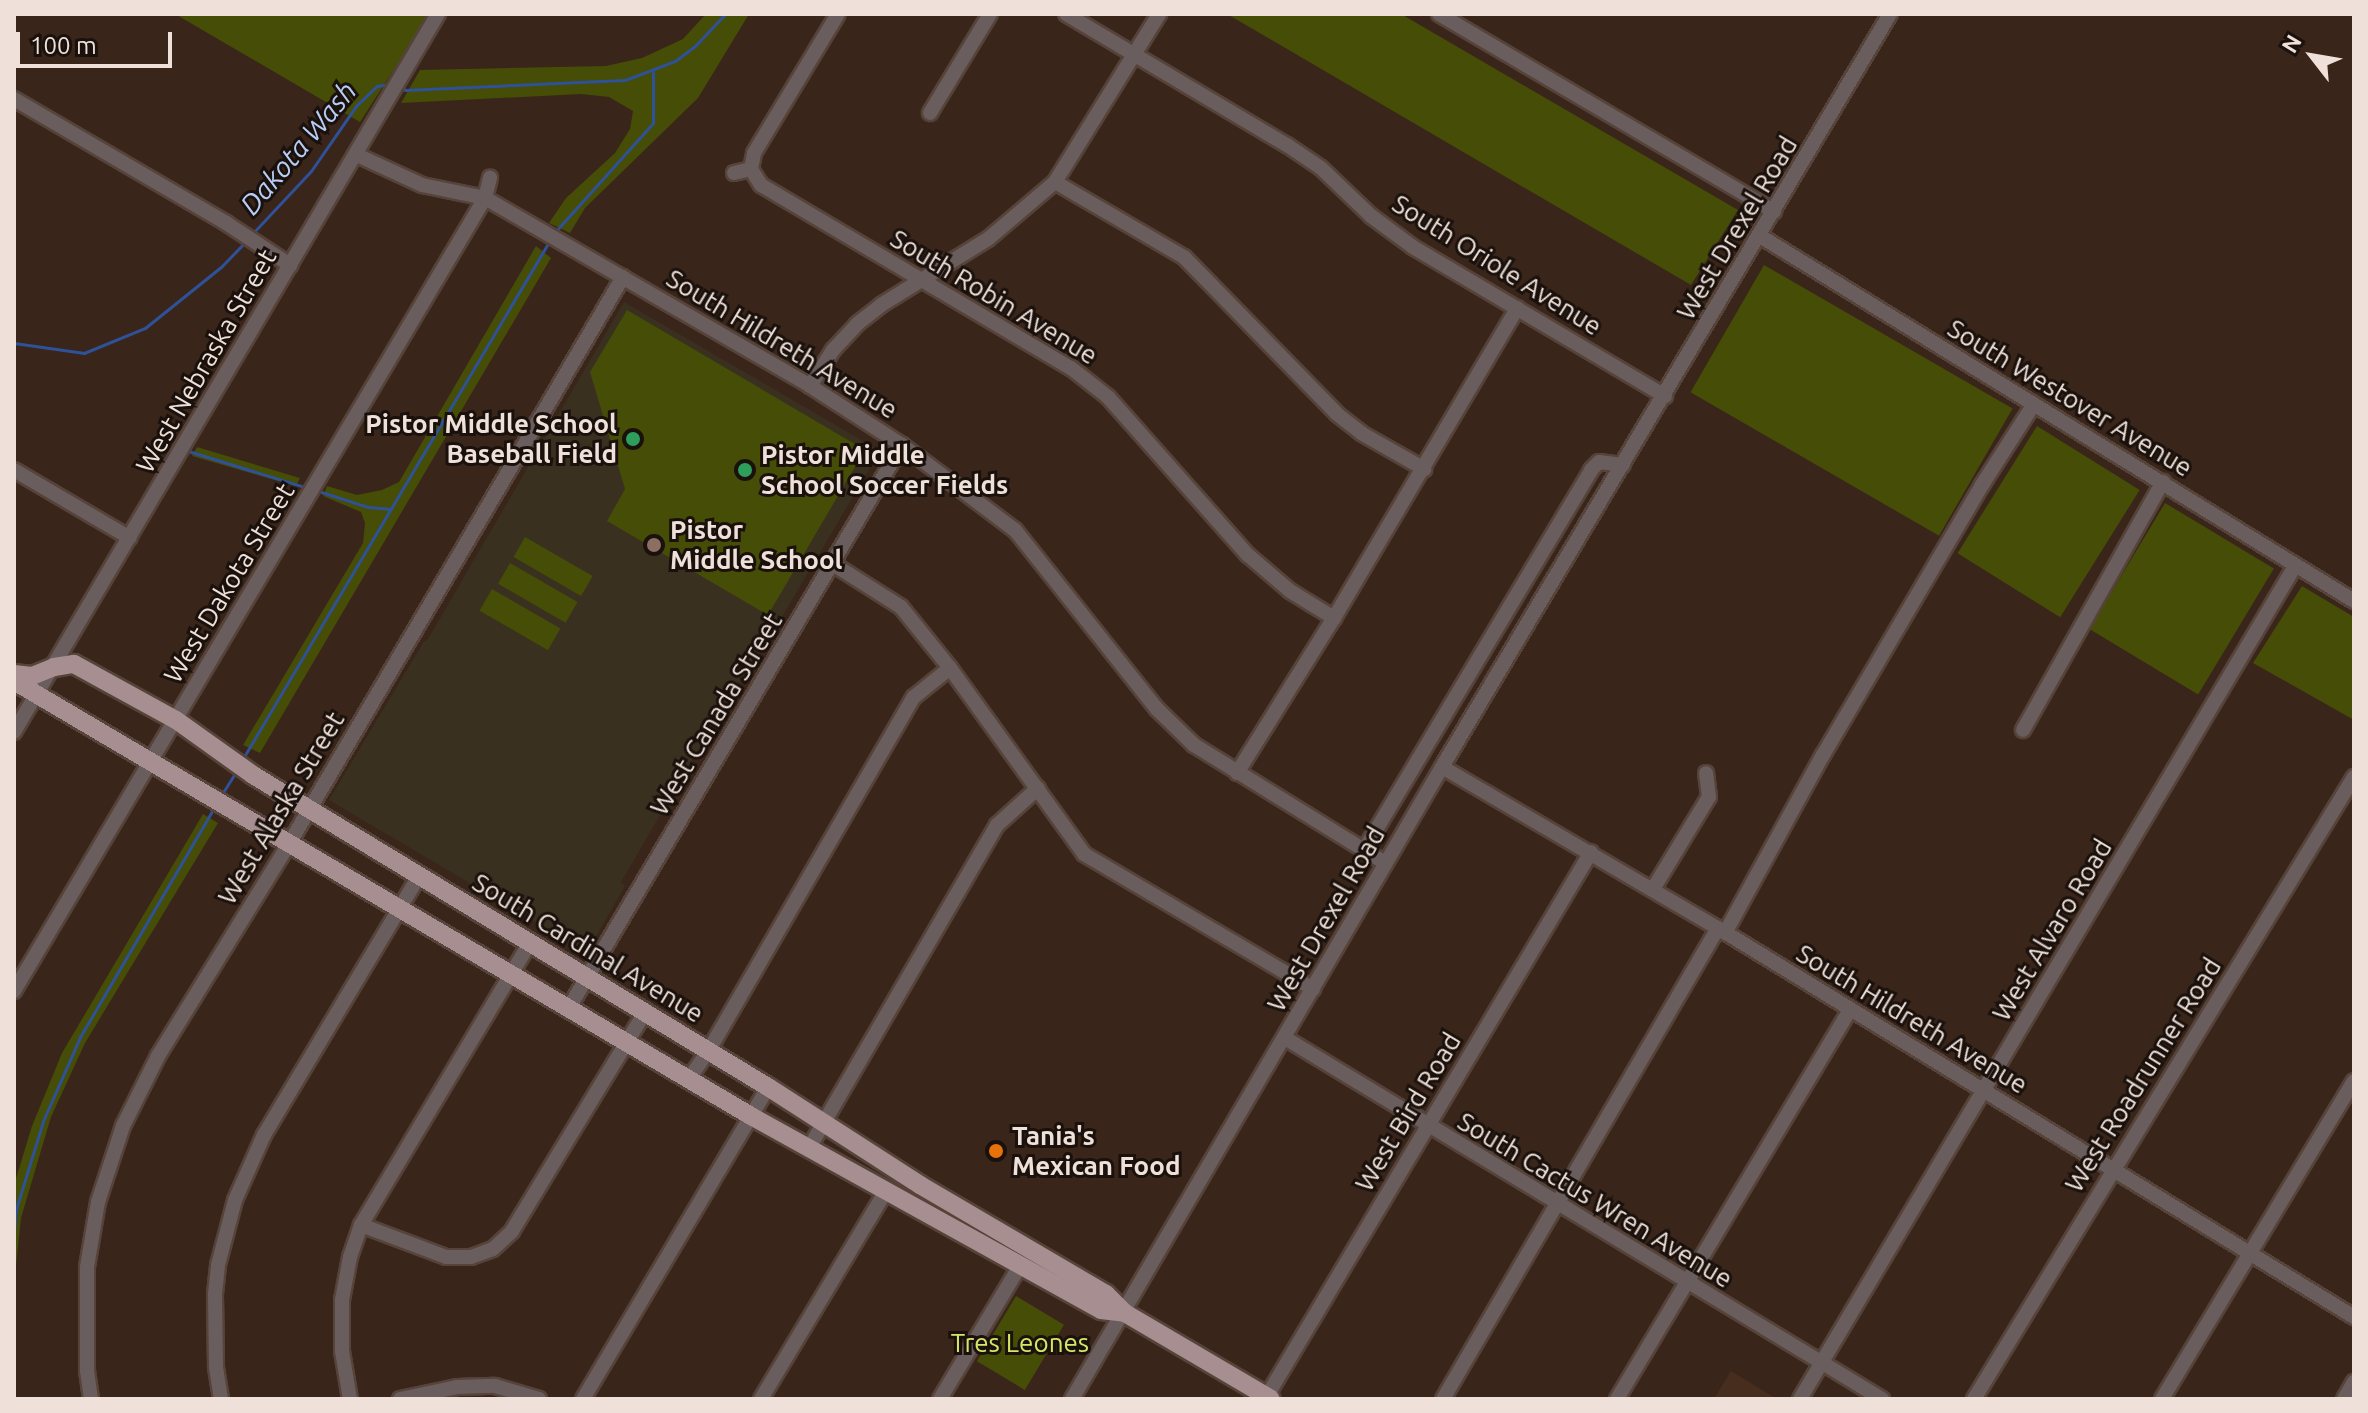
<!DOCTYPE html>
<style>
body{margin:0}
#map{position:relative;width:2368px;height:1413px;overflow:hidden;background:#39251a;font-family:Ubuntu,sans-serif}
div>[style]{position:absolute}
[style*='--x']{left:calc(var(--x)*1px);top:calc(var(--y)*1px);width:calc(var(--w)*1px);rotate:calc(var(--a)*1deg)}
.built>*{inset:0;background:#472d1e}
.education>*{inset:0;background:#3a3020}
.green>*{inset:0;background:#454d06;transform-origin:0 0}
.stream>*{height:3px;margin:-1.5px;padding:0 1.5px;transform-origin:1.5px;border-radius:1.5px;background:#2f5198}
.roads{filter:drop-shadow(2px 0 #564339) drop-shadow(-2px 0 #564339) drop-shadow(0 2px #564339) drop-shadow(0 -2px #564339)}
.minor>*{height:14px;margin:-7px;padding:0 7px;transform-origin:7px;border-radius:7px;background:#695d5e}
.major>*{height:18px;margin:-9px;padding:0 9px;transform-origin:9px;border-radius:9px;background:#a78e90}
.dots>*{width:22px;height:22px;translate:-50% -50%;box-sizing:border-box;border:4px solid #1a110c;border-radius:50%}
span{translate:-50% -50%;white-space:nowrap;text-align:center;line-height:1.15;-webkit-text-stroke:6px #1a110c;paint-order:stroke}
.street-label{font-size:26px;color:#efe1da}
.poi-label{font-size:26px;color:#efe1da;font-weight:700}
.right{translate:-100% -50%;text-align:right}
.left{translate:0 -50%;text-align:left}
.park-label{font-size:26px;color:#d4e667}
.water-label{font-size:28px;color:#b8cdf6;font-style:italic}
.frame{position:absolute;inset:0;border:16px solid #efe1da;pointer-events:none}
.north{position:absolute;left:2272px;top:16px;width:80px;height:80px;-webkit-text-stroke:6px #1a110c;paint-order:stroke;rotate:301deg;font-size:22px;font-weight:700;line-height:32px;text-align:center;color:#efe1da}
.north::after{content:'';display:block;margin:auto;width:28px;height:36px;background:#efe1da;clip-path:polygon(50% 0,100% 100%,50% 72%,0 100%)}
.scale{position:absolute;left:16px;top:32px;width:156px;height:36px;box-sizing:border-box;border:4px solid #efe1da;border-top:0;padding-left:10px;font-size:24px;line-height:28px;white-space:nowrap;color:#efe1da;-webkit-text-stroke:6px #1a110c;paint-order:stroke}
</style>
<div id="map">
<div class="built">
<i style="clip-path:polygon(1731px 1371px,1744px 1379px,1777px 1399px,1714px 1399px)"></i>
</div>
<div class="education">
<i style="clip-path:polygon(624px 302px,880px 451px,751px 669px,736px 685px,621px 882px,625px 886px,587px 952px,329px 800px,423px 643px,428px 639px)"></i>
</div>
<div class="green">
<i style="clip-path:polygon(175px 14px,430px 14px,360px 122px)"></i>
<i style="clip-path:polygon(706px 14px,749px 14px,698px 98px,585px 208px,570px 233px,549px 223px,566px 198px,615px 153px,630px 129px,633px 111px,609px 97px,581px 94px,401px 103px,420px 70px,606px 66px,642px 58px,683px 39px)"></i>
<i style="clip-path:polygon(1227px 14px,1401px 14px,1738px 210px,1691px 285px)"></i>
<i style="clip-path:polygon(536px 246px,551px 258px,260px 753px,243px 745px,363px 543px,365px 523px,361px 512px,323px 496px,327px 486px,357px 495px,382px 490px,399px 482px)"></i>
<i style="left:1764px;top:265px;width:287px;height:147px;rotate:30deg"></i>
<i style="clip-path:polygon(627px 310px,865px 450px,768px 615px,607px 521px,625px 489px,590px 372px)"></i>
<i style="left:2037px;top:426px;width:121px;height:150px;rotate:32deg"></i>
<i style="clip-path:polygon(197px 447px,300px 478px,296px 486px,192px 456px)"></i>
<i style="left:2165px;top:503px;width:127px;height:147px;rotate:31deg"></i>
<i style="left:525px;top:537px;width:78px;height:23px;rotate:30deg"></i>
<i style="left:510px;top:563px;width:78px;height:24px;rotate:30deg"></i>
<i style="clip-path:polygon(2302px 586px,2354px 617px,2354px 720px,2253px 663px)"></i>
<i style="left:492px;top:589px;width:79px;height:25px;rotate:30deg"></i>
<i style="clip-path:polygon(203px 814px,218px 823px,85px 1043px,51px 1117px,21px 1218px,14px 1285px,14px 1185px,32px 1126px,62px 1053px)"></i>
<i style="left:1016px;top:1296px;width:56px;height:76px;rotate:31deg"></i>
</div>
<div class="stream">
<i style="--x:401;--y:87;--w:5;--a:37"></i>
<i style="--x:405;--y:90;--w:220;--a:-2.6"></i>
<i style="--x:625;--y:80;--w:53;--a:-20.8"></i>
<i style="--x:675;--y:61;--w:25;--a:-37"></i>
<i style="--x:695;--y:46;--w:44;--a:-46.8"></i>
<i style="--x:554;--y:233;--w:148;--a:-48"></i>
<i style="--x:653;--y:123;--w:51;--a:-90"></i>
<i style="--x:252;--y:234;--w:86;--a:-46.9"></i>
<i style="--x:311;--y:171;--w:79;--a:-55.3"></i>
<i style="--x:356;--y:106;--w:29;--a:-44"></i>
<i style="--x:377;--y:86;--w:14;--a:-8"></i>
<i style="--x:14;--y:343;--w:71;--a:8.1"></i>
<i style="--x:84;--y:353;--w:66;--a:-22.3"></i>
<i style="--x:145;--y:328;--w:97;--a:-38.8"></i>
<i style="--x:221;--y:267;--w:33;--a:-46"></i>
<i style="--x:185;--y:450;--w:129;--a:17.2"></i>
<i style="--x:315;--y:490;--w:56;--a:17.8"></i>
<i style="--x:368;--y:507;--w:21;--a:5"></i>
<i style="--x:242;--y:760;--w:604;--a:-59.36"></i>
<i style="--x:222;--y:794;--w:28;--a:-58"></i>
<i style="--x:14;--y:1232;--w:23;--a:-85"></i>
<i style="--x:16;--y:1209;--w:92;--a:-72.9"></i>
<i style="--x:43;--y:1121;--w:92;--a:-66.2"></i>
<i style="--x:80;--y:1037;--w:265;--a:-59.7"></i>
</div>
<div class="roads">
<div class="minor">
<i style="--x:1066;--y:14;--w:257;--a:30.7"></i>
<i style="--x:1287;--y:145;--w:41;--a:34.1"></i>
<i style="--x:1321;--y:168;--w:69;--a:43.8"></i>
<i style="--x:1371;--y:216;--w:52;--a:36.4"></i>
<i style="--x:1413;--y:247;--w:293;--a:30.6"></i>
<i style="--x:1439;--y:14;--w:389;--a:30.5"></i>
<i style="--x:14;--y:99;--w:246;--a:30.3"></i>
<i style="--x:226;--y:223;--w:77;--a:33.3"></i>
<i style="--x:930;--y:113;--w:116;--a:-58.8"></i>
<i style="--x:357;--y:155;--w:72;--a:24.8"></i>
<i style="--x:422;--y:185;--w:64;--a:11.7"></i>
<i style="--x:485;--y:198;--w:375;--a:30"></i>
<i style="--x:810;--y:386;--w:109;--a:32.7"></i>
<i style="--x:902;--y:445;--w:141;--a:37"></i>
<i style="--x:1015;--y:530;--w:228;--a:51.6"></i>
<i style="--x:1157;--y:709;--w:52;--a:44.2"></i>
<i style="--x:1194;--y:745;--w:225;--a:31.7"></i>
<i style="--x:751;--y:169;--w:19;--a:58"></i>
<i style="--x:761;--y:185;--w:360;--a:30.6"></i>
<i style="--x:1071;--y:368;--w:47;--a:38.1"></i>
<i style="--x:1108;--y:397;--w:211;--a:48.5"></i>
<i style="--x:1248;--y:555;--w:55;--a:40.6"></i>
<i style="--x:1290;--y:591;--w:52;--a:31.5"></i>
<i style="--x:751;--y:169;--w:16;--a:-79"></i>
<i style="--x:754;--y:153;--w:162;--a:-58.9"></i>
<i style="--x:734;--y:173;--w:17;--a:-13"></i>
<i style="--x:1055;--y:182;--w:149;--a:30.2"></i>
<i style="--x:1184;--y:257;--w:219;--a:45.7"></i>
<i style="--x:1337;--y:414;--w:31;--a:38"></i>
<i style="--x:1361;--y:433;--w:73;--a:29.7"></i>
<i style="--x:1760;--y:236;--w:697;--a:31.57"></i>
<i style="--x:810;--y:386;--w:43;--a:-57.4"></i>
<i style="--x:833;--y:350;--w:35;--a:-47"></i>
<i style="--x:857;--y:324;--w:31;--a:-38"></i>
<i style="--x:881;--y:305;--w:126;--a:-31.7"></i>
<i style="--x:988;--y:239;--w:88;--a:-40.4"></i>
<i style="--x:1055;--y:182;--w:198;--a:-58.2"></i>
<i style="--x:14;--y:470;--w:134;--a:30.4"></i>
<i style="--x:833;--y:564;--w:80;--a:32.3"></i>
<i style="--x:901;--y:607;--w:78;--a:51.2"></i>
<i style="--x:950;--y:668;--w:229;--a:54.2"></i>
<i style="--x:1084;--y:854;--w:266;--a:30.5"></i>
<i style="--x:2023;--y:730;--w:285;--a:-60.6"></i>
<i style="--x:14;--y:732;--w:834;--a:-59.44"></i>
<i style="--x:1442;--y:767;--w:320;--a:30.3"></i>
<i style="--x:1718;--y:928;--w:746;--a:31.45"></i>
<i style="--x:1237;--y:773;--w:183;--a:-58"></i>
<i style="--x:1334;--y:618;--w:360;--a:-59.4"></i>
<i style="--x:1364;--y:850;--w:443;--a:-59.1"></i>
<i style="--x:1591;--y:470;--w:11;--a:-45"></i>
<i style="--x:1599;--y:462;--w:24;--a:7"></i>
<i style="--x:1653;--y:889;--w:108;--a:-58.7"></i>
<i style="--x:1709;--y:797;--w:24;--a:-97"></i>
<i style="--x:1725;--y:933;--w:203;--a:-61.2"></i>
<i style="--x:1823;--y:755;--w:313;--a:-59.5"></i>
<i style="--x:1982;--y:485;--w:96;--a:-57.3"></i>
<i style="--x:14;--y:991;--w:922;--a:-59.29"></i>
<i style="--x:485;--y:198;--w:21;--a:-76"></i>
<i style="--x:570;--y:1006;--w:652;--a:-59.38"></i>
<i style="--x:1285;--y:1038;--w:698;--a:31.16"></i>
<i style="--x:688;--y:1080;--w:37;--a:-55"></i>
<i style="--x:709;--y:1050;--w:408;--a:-59.9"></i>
<i style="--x:914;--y:697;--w:46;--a:-38.9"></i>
<i style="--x:809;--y:1148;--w:374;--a:-59.8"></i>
<i style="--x:997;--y:825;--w:55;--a:-42.1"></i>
<i style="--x:361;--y:1225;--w:91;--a:20.6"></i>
<i style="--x:446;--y:1257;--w:25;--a:0"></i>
<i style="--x:471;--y:1257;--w:23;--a:-20"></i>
<i style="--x:493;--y:1249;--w:26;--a:-43"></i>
<i style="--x:512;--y:1231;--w:256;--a:-58.7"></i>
<i style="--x:1267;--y:1396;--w:633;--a:-59.22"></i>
<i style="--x:91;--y:1399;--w:28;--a:-98"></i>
<i style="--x:87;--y:1371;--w:104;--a:-90"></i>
<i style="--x:87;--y:1267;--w:66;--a:-80.4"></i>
<i style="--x:98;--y:1202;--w:80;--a:-71.8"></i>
<i style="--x:123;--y:1126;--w:78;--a:-63.4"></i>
<i style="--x:158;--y:1056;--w:249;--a:-58.3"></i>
<i style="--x:289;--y:844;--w:658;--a:-59.5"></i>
<i style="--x:221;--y:1399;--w:33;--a:-99"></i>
<i style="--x:216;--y:1366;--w:72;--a:-90.8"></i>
<i style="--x:215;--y:1294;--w:29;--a:-84"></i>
<i style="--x:218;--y:1265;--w:67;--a:-75.3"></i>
<i style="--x:235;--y:1200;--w:71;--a:-66"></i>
<i style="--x:264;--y:1135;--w:302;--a:-59.1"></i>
<i style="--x:350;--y:1399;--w:49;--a:-99.5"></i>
<i style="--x:342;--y:1351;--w:51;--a:-90"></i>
<i style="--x:342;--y:1300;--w:44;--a:-79.5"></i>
<i style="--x:350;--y:1257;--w:34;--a:-71"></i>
<i style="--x:361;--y:1225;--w:329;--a:-59.1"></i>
<i style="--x:400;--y:1399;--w:58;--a:-11.9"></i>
<i style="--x:457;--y:1387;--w:38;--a:-2"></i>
<i style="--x:495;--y:1386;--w:46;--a:16.5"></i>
<i style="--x:583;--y:1399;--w:363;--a:-59.3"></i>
<i style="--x:761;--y:1399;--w:243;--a:-59"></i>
<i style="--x:940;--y:1399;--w:157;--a:-59"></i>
<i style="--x:1072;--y:1399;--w:732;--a:-59.65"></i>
<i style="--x:1442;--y:767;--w:876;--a:-59.25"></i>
<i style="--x:1443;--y:1399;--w:545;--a:-59.72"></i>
<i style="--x:1617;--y:1399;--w:453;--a:-59.1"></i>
<i style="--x:1800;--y:1399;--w:969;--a:-59.28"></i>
<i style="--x:1974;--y:1399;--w:729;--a:-58.58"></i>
<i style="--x:2162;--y:1399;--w:371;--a:-58.9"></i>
<i style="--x:2344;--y:1399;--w:20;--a:-60"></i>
</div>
<div class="major">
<i style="--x:14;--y:674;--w:18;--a:6"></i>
<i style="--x:32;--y:676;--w:24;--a:-22"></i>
<i style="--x:54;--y:667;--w:20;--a:-9"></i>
<i style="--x:74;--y:664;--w:116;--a:28.8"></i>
<i style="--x:176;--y:720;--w:95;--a:35.5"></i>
<i style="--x:253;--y:775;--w:602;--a:31.21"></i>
<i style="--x:768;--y:1087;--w:181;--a:32.8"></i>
<i style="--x:920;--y:1185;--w:216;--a:30.4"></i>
<i style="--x:1106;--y:1294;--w:27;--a:45"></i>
<i style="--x:1125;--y:1313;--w:169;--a:30.5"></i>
<i style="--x:14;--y:681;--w:856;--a:30.55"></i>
<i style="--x:751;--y:1116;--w:400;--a:29"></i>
<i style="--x:1101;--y:1310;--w:24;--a:7"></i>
</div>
</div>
<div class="dots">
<i style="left:633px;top:439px;background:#2e9e5b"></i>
<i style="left:745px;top:470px;background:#2e9e5b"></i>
<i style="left:654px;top:545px;background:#8d6e63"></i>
<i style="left:996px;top:1151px;background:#e8710a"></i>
</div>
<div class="street-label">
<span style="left:1737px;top:228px;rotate:-59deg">West Drexel Road</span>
<span style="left:1497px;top:265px;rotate:32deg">South Oriole Avenue</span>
<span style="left:994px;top:297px;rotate:31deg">South Robin Avenue</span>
<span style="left:782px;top:344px;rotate:31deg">South Hildreth Avenue</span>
<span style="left:206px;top:361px;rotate:-60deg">West Nebraska Street</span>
<span style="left:2070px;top:398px;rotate:31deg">South Westover Avenue</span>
<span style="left:229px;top:583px;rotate:-59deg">West Dakota Street</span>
<span style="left:716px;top:714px;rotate:-59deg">West Canada Street</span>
<span style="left:281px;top:808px;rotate:-59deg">West Alaska Street</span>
<span style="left:1326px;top:919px;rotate:-60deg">West Drexel Road</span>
<span style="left:2052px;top:930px;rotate:-59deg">West Alvaro Road</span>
<span style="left:588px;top:948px;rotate:31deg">South Cardinal Avenue</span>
<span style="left:1912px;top:1019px;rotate:31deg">South Hildreth Avenue</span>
<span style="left:2143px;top:1075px;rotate:-58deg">West Roadrunner Road</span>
<span style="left:1408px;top:1112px;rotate:-59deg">West Bird Road</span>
<span style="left:1595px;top:1200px;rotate:31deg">South Cactus Wren Avenue</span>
</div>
<div class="poi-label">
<span class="right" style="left:617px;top:439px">Pistor Middle School<br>Baseball Field</span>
<span class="left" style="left:761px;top:470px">Pistor Middle<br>School Soccer Fields</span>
<span class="left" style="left:670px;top:545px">Pistor<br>Middle School</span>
<span class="left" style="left:1012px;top:1151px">Tania's<br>Mexican Food</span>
</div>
<div class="park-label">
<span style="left:1020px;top:1343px">Tres Leones</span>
</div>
<div class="water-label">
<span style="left:298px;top:148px;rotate:-50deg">Dakota Wash</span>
</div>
<div class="frame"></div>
<div class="north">N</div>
<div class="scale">100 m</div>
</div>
